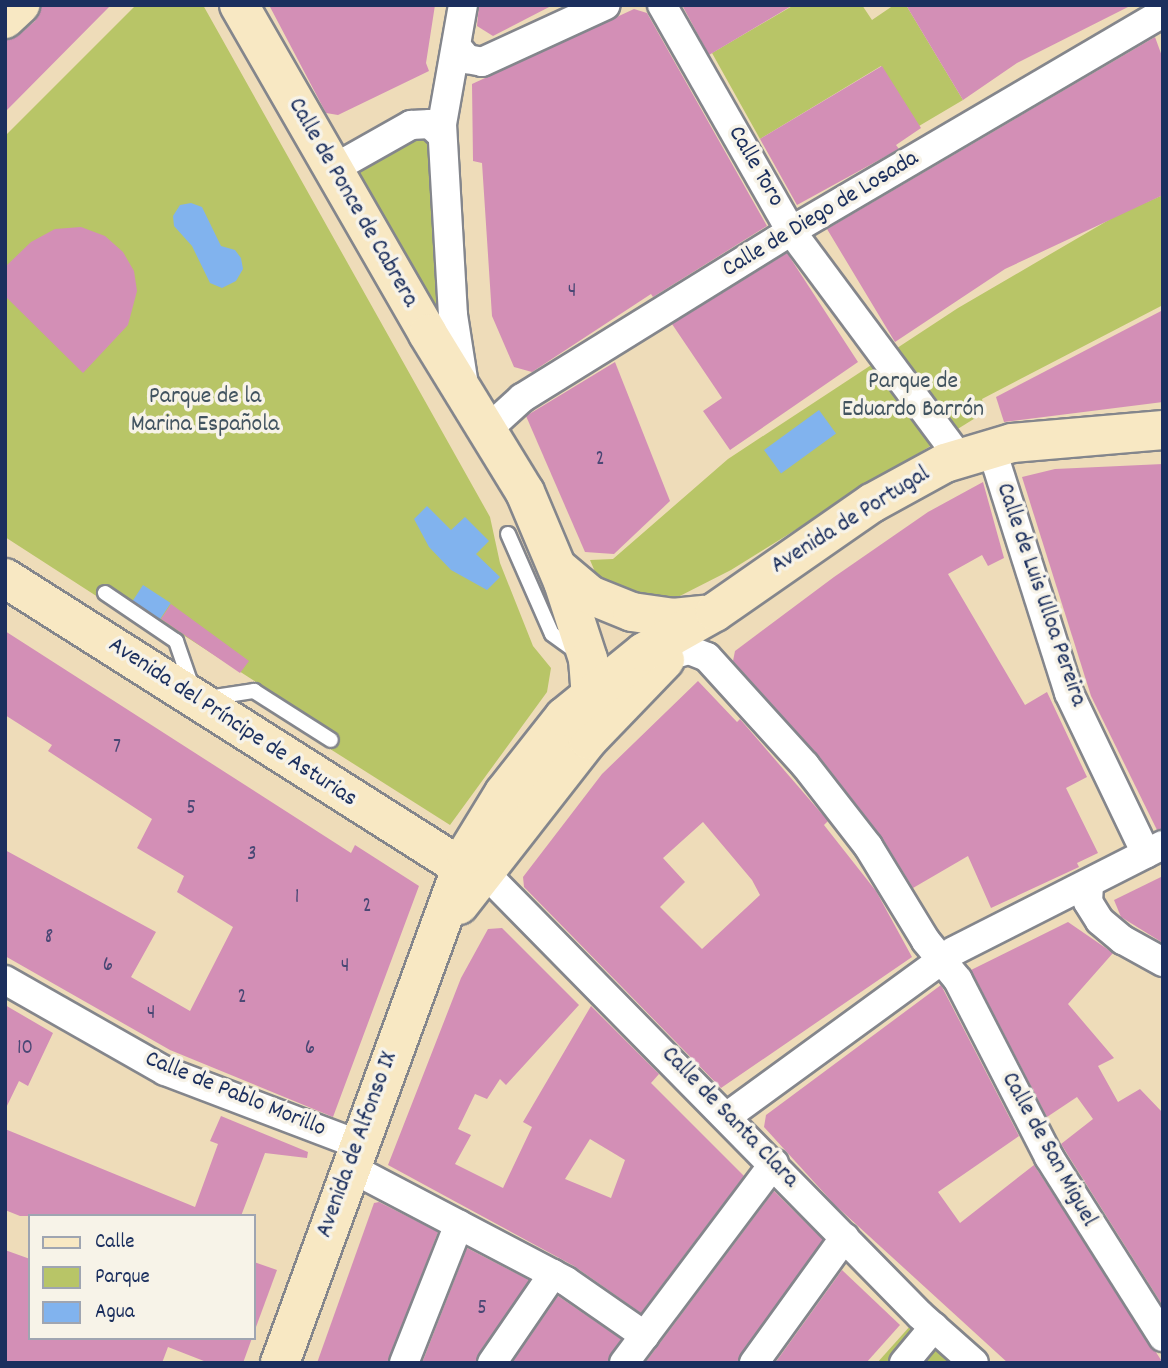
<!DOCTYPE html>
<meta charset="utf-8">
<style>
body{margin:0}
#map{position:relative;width:1168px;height:1368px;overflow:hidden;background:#eedcb9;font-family:Dekko,sans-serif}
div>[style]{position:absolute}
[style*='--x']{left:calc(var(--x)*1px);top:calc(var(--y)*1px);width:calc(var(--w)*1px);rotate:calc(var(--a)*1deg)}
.green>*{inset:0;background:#b8c567}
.water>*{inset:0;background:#81b3ee;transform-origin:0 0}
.building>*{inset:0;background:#d38fb6}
.roads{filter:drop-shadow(2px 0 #84868c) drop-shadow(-2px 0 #84868c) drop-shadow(0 2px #84868c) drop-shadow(0 -2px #84868c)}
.lane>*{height:14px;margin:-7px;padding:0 7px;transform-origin:7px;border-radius:7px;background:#fff}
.street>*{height:28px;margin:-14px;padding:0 14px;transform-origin:14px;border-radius:14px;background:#fff}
.secondary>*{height:38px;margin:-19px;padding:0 19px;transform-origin:19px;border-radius:19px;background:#f8e8c3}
span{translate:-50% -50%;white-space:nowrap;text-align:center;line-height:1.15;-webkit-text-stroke:7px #f7f3e8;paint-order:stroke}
.number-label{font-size:21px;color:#494774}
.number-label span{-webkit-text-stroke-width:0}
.street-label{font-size:24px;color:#1b2f5e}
.park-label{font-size:24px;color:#425460}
.frame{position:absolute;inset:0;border:7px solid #1b2f5e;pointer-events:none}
.legend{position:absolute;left:28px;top:1214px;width:228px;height:126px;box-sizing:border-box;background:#f7f3e8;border:2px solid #9fa5b1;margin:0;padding:9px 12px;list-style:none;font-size:21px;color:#1b2f5e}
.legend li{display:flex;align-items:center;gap:14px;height:35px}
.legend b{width:35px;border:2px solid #9fa5b1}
</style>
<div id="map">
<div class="green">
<i style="clip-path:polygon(136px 5px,203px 5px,490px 517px,500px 563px,533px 646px,551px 668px,547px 692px,450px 825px,327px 747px,335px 733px,109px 587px,101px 599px,5px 537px,5px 136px)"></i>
<i style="clip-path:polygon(794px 5px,862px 5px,872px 20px,894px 5px,906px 5px,963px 100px,919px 126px,881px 66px,760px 139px,712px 53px)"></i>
<i style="clip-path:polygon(415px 136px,429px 137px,440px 316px,357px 177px,360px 168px)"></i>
<i style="clip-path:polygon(1163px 195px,1163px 305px,982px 399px,985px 412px,731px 570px,670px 601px,601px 586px,590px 560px,613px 559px,728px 459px,958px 308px,1119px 214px)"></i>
<i style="clip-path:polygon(920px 1315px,974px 1363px,877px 1363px)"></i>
</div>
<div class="water">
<i style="clip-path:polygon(191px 203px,202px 207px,221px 246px,235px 250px,241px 258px,243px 269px,236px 281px,222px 288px,210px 283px,192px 246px,174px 226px,173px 216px,180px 205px)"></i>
<i style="left:819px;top:410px;width:29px;height:68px;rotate:54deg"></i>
<i style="clip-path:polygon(427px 506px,451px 530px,465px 517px,489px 541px,476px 554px,500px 577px,487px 590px,451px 570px,429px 547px,414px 519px)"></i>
<i style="left:143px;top:585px;width:33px;height:20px;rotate:33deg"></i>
</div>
<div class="building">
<i style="clip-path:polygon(41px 5px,111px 5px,5px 112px,5px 40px,19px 35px,35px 21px)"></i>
<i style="clip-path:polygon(269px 5px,435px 5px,426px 63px,429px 71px,338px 115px,326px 113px)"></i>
<i style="clip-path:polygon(479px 5px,553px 5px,493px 36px,477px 26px)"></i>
<i style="clip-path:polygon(682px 5px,793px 5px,709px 55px)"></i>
<i style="clip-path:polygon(906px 5px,1132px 5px,1017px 63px,963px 100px)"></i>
<i style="clip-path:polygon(634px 9px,647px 13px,767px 226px,653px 297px,651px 294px,532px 372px,514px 367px,492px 316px,482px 163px,473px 161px,472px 84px)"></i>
<i style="clip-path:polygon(1155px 37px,1163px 59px,1163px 195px,1005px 269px,895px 342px,827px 229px)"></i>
<i style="clip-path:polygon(882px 66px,921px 128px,896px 145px,899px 149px,797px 205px,760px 139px)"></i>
<i style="clip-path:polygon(81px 227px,105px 236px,123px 252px,134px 271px,137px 291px,128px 325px,83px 373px,5px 296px,5px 267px,31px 242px,55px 229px)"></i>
<i style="clip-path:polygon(787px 253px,858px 362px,730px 450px,703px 411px,722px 398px,672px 324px)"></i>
<i style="clip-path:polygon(1163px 310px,1163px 402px,1004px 422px,996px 397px)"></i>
<i style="clip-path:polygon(615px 362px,670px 501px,614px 554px,585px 552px,526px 416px)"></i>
<i style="clip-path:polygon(1163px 464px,1163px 829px,1157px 830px,1091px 696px,1022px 477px,1055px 469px)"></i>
<i style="clip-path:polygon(983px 482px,1004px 558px,988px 566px,982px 555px,948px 574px,1025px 705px,1047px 692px,1087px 777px,1066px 788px,1098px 853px,1077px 863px,1079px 867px,991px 908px,968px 856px,913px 888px,881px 836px,818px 755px,733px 661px,735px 651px,834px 577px,928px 512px)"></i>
<i style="clip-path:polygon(171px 604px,249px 661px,240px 673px,161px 619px)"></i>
<i style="clip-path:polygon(5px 631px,351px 853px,355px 845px,419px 886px,333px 1117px,170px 1050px,5px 956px,5px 850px,156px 932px,131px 977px,190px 1011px,233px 927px,177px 892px,184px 876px,137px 848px,152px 819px,48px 751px,52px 745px,5px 715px)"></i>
<i style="clip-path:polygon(evenodd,698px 681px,737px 722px,740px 719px,828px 821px,824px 825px,876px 891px,912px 957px,721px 1088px,524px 887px,523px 877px,602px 774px,698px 681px,703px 822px,752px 880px,760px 895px,702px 949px,660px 907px,685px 882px,663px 858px,703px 822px)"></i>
<i style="clip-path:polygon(1163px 876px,1163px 943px,1121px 917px,1114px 900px)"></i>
<i style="clip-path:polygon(1068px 922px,1113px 953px,1068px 1004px,1114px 1058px,1098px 1066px,1118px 1102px,1140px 1089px,1163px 1113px,1163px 1306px,1061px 1144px,1093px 1119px,1077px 1097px,1047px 1117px,971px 970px)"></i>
<i style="clip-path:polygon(evenodd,502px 928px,579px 1005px,506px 1085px,500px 1079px,487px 1099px,475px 1094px,458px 1129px,471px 1135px,455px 1164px,503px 1188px,532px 1127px,523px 1122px,591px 1006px,659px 1074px,651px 1083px,744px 1176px,641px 1313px,574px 1266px,388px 1165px,461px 978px,488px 929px,502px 928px,590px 1139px,625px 1160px,611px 1198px,565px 1179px,590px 1139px)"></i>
<i style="clip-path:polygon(941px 985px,1019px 1136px,938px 1192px,960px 1223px,1034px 1165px,1163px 1363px,1008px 1363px,835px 1205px,764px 1127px,766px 1115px)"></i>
<i style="clip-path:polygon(5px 1005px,53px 1033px,28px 1086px,19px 1081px,5px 1110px)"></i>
<i style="clip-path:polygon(221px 1116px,308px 1152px,307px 1158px,265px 1153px,241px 1216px,20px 1216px,5px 1210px,5px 1129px,195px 1207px,218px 1144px,210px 1141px)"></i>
<i style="clip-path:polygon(774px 1191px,823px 1240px,738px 1363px,645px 1363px)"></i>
<i style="clip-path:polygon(379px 1202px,438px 1232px,388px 1363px,317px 1363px,374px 1203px)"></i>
<i style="clip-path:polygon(467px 1248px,529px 1280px,476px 1363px,422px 1363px)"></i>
<i style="clip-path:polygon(5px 1250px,30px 1259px,30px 1338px,252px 1338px,243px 1363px,209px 1363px,168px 1347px,162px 1363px,5px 1363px)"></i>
<i style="clip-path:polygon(254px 1262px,277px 1270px,256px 1327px,254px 1327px)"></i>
<i style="clip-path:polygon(842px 1270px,900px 1325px,866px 1363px,775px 1363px)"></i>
<i style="clip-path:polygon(558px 1296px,621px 1339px,608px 1363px,512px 1363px)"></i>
</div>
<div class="roads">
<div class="lane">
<i style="--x:508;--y:534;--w:109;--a:66.3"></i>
<i style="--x:552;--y:634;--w:32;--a:36"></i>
<i style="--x:105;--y:593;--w:86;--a:34.1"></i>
<i style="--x:176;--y:641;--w:52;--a:70.9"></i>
<i style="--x:208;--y:698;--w:47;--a:-8.7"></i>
<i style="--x:254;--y:691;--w:91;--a:32.5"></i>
</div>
<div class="street">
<i style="--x:662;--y:5;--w:260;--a:60.3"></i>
<i style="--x:791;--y:231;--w:282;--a:53.4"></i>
<i style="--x:457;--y:47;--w:16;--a:50"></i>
<i style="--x:467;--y:59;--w:15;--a:11"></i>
<i style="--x:482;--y:62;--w:136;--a:-24.7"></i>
<i style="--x:333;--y:169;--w:90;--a:-29.4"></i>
<i style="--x:411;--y:125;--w:19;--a:-3"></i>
<i style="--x:430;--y:124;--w:16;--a:43"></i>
<i style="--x:463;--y:379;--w:65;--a:-98.9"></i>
<i style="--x:453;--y:315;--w:191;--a:-93.3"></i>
<i style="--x:442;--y:124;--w:121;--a:-80"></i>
<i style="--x:488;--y:429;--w:46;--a:-42.4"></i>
<i style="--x:522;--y:398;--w:317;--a:-31.8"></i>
<i style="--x:791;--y:231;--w:431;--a:-30.4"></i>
<i style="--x:991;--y:447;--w:258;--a:72.4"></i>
<i style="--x:1069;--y:693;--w:178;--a:64.4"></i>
<i style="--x:671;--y:655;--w:19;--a:-16"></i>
<i style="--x:689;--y:650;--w:19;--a:21"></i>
<i style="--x:707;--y:657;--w:146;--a:47.8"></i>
<i style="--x:805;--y:765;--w:103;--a:52.1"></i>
<i style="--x:868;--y:846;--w:111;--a:58.6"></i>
<i style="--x:926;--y:941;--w:50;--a:50.6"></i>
<i style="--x:958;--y:980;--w:199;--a:62.8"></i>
<i style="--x:1049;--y:1157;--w:213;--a:57.7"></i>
<i style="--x:485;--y:873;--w:620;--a:45.46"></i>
<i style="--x:920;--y:1315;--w:72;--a:41.6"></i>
<i style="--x:1089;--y:884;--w:18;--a:93"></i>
<i style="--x:1088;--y:902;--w:22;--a:58"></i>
<i style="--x:1100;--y:921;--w:30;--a:40"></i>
<i style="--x:1123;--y:940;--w:46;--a:28.8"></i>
<i style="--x:5;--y:980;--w:184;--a:29.6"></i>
<i style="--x:165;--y:1071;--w:205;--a:20.8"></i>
<i style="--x:729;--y:1115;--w:278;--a:-36.1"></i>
<i style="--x:954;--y:951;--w:234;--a:-26.9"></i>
<i style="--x:349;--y:1167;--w:245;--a:27.7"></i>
<i style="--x:566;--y:1281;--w:96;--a:34.8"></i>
<i style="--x:404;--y:1363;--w:149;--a:-68.4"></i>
<i style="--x:492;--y:1363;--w:108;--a:-55.6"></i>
<i style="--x:624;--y:1363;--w:250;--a:-53.1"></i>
<i style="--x:754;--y:1363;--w:155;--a:-54.2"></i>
<i style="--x:904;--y:1363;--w:47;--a:-50.2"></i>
</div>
<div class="secondary">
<i style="--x:239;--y:5;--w:379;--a:60.1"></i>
<i style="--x:428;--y:334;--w:185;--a:58.5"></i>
<i style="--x:525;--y:492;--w:98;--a:67.1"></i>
<i style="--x:563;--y:582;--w:81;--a:72"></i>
<i style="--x:588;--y:659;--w:52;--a:85.6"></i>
<i style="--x:592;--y:711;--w:40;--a:108"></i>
<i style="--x:5;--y:19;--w:21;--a:-43"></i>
<i style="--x:558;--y:568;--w:42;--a:40.2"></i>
<i style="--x:590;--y:595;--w:45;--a:22"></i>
<i style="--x:632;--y:612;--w:41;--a:8.3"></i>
<i style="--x:673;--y:618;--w:30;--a:-6"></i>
<i style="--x:5;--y:578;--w:540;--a:32.37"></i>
<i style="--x:459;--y:905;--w:209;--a:-52"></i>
<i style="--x:588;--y:740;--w:111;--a:-46.1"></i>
<i style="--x:280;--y:1363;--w:541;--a:-69.89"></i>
<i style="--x:466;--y:855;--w:73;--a:-58.5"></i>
<i style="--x:504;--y:793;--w:97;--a:-51.7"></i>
<i style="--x:564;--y:717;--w:103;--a:-39.1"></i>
<i style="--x:644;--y:652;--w:81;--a:-29.4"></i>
<i style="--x:715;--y:612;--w:191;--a:-34.8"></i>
<i style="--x:872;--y:503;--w:83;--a:-28.7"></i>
<i style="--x:945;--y:463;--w:70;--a:-16.6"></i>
<i style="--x:1012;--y:443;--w:152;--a:-4.9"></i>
</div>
</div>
<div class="number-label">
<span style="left:572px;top:292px">4</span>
<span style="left:600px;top:460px">2</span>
<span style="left:117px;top:748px">7</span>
<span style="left:191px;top:809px">5</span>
<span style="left:252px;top:855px">3</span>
<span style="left:297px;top:898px">1</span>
<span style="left:367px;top:907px">2</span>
<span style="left:49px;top:938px">8</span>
<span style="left:108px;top:966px">6</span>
<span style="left:345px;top:967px">4</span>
<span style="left:242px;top:998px">2</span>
<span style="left:151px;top:1014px">4</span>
<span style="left:25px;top:1049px">10</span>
<span style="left:310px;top:1049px">6</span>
<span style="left:482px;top:1309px">5</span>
</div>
<div class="street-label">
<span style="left:755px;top:167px;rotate:60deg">Calle Toro</span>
<span style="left:352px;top:203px;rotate:60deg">Calle de Ponce de Cabrera</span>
<span style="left:821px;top:215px;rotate:-31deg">Calle de Diego de Losada</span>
<span style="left:851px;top:521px;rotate:-32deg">Avenida de Portugal</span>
<span style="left:1040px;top:595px;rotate:71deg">Calle de Luis Ulloa Pereira</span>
<span style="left:232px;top:723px;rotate:33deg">Avenida del Príncipe de Asturias</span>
<span style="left:235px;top:1095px;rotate:22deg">Calle de Pablo Morillo</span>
<span style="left:729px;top:1118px;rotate:46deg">Calle de Santa Clara</span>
<span style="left:358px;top:1145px;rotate:-70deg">Avenida de Alfonso IX</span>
<span style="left:1048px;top:1150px;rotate:61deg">Calle de San Miguel</span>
</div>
<div class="park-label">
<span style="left:913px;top:397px">Parque de<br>Eduardo Barrón</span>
<span style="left:205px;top:412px">Parque de la<br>Marina Española</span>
</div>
<div class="frame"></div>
<ul class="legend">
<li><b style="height:9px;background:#f8e8c3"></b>Calle</li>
<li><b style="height:19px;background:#b8c567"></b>Parque</li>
<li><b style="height:19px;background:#81b3ee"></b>Agua</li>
</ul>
</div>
